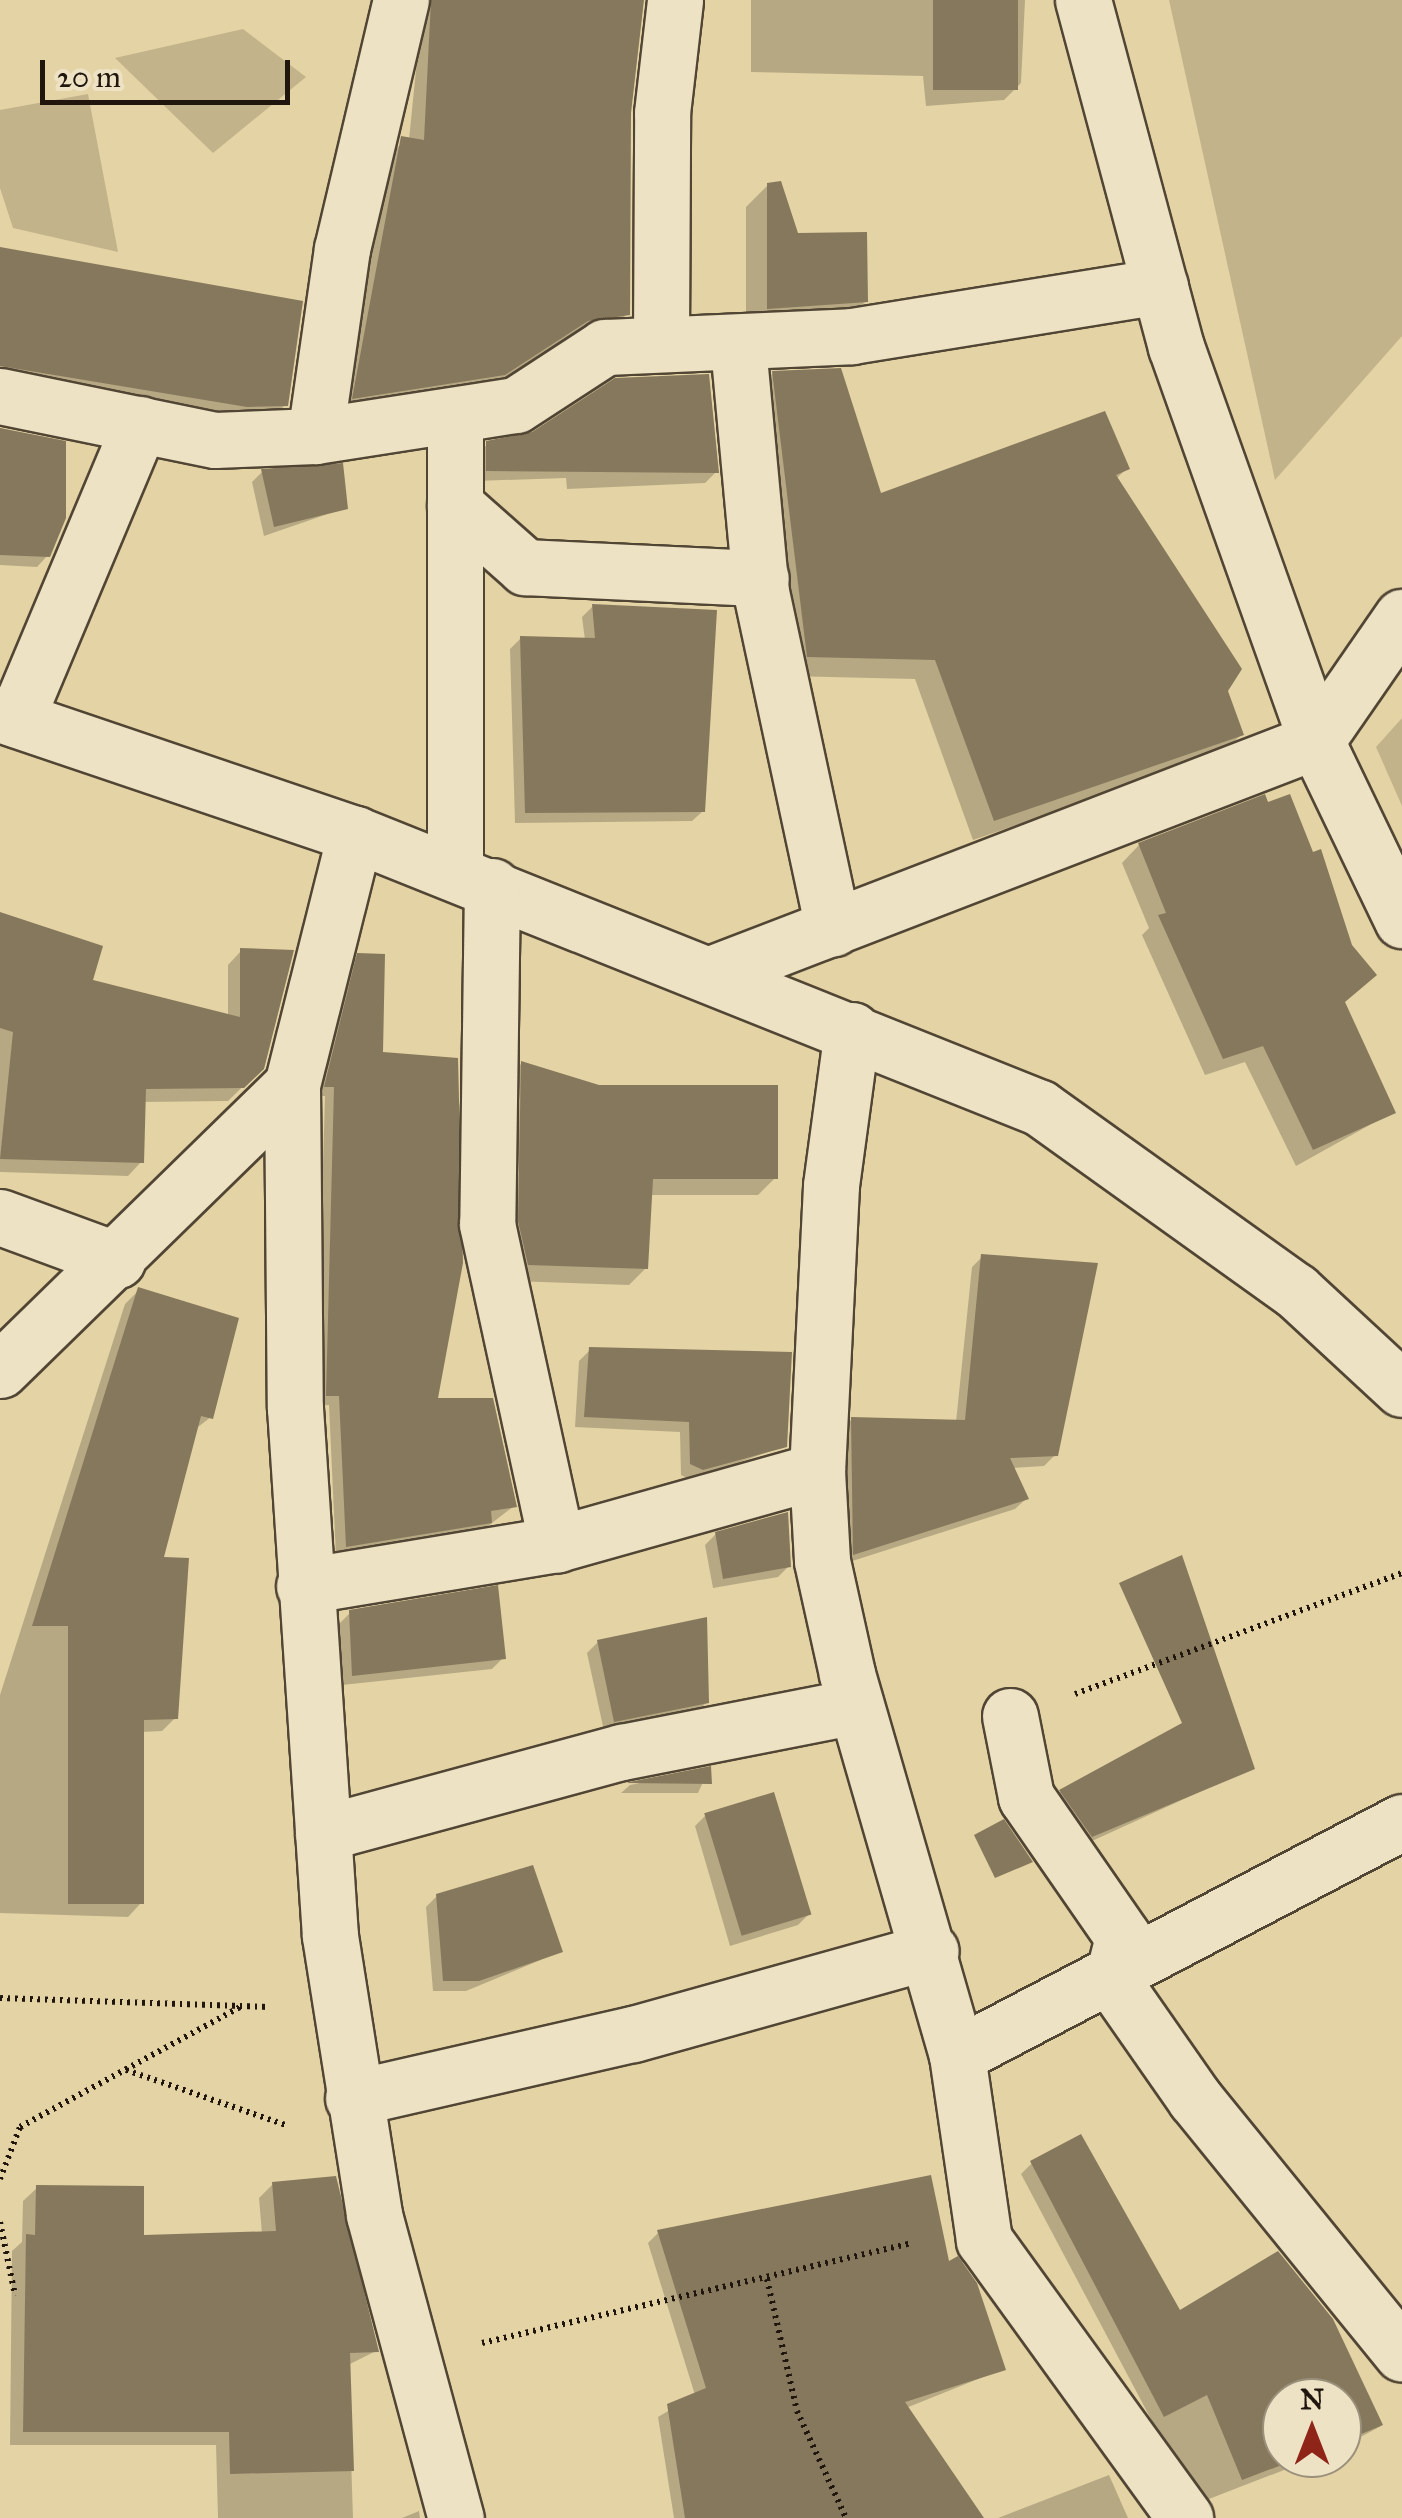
<!DOCTYPE html>
<style>
body{margin:0}
#map{position:relative;width:1402px;height:2518px;overflow:hidden;background:#e4d3a4;font-family:"IM FELL Great Primer",serif}
div>[style]{position:absolute}
[style*='--x']{left:calc(var(--x)*1px);top:calc(var(--y)*1px);width:calc(var(--w)*1px);rotate:calc(var(--a)*1deg)}
.green>*{inset:0;background:#c3b38a}
.shadow>*{inset:0;background:#0003}
.building>*{inset:0;background:#86785c;transform-origin:0 0}
.path>*{height:6px;margin-top:-3px;transform-origin:0;background:repeating-linear-gradient(90deg,#20160e 0 2.5px,transparent 0 7.5px)}
.roads{filter:drop-shadow(2px 0 #514534) drop-shadow(-2px 0 #514534) drop-shadow(0 2px #514534) drop-shadow(0 -2px #514534)}
.minor>*{height:55px;margin:-27.5px;padding:0 27.5px;transform-origin:27.5px;border-radius:27.5px;background:#ede2c4}
span{translate:-50% -50%;white-space:nowrap;text-align:center;line-height:1.15;-webkit-text-stroke:10px #ede2c4;paint-order:stroke}
.north{position:absolute;left:1262px;top:2378px;width:100px;height:100px;box-sizing:border-box;background:#ede2c4;border:2px solid #9b907b;border-radius:50%;rotate:0deg;font-size:28px;font-weight:700;line-height:40px;text-align:center;color:#20160e}
.north::after{content:'';display:block;margin:auto;width:35px;height:45px;background:#8f2418;clip-path:polygon(50% 0,100% 100%,50% 72%,0 100%)}
.scale{position:absolute;left:40px;top:60px;width:250px;height:45px;box-sizing:border-box;border:5px solid #20160e;border-top:0;padding-left:12px;font-size:30px;line-height:35px;white-space:nowrap;color:#20160e;-webkit-text-stroke:8px #ede2c4;paint-order:stroke}
</style>
<div id="map">
<div class="green">
<i style="clip-path:polygon(1169px 0,1402px 0,1402px 336px,1275px 480px)"></i>
<i style="clip-path:polygon(243px 29px,306px 77px,213px 153px,115px 58px)"></i>
<i style="clip-path:polygon(88px 94px,118px 252px,13px 228px,0 188px,0 110px)"></i>
<i style="clip-path:polygon(1402px 718px,1402px 806px,1376px 747px)"></i>
</div>
<div class="shadow">
<i style="clip-path:polygon(423px 0,641px 0,628px 112px,627px 314px,610px 331px,569px 337px,485px 391px,337px 414px,385px 155px,409px 140px)"></i>
<i style="clip-path:polygon(751px 0,1025px 0,1021px 83px,1004px 100px,926px 106px,923px 76px,751px 72px)"></i>
<i style="clip-path:polygon(768px 185px,796px 236px,866px 301px,844px 322px,746px 329px,746px 207px)"></i>
<i style="clip-path:polygon(0 252px,285px 405px,257px 433px,0 397px)"></i>
<i style="clip-path:polygon(773px 373px,880px 497px,1127px 468px,1116px 479px,1241px 735px,1220px 755px,973px 840px,915px 679px,787px 676px,752px 394px)"></i>
<i style="clip-path:polygon(0 428px,64px 443px,48px 555px,37px 567px,0 565px)"></i>
<i style="clip-path:polygon(488px 444px,716px 472px,705px 483px,567px 489px,566px 478px,476px 481px,476px 454px)"></i>
<i style="clip-path:polygon(262px 472px,345px 508px,264px 536px,252px 482px)"></i>
<i style="clip-path:polygon(593px 606px,703px 811px,692px 821px,515px 823px,510px 649px,521px 638px,585px 640px,582px 617px)"></i>
<i style="clip-path:polygon(1264px 797px,1311px 855px,1343px 1003px,1393px 1112px,1296px 1166px,1245px 1062px,1205px 1075px,1142px 935px,1149px 928px,1122px 863px,1139px 845px)"></i>
<i style="clip-path:polygon(0 917px,89px 982px,228px 1016px,228px 965px,241px 951px,262px 1068px,228px 1101px,143px 1102px,141px 1162px,128px 1176px,0 1172px)"></i>
<i style="clip-path:polygon(358px 956px,435px 1400px,514px 1506px,479px 1533px,336px 1557px,329px 1405px,316px 1406px,325px 1096px,315px 1096px,347px 966px)"></i>
<i style="clip-path:polygon(521px 1064px,775px 1178px,758px 1195px,649px 1195px,646px 1268px,629px 1285px,512px 1281px,505px 1080px)"></i>
<i style="clip-path:polygon(982px 1257px,1055px 1455px,1044px 1466px,1012px 1468px,1026px 1499px,1015px 1509px,843px 1564px,841px 1430px,852px 1419px,956px 1422px,972px 1267px)"></i>
<i style="clip-path:polygon(139px 1290px,211px 1417px,194px 1430px,161px 1559px,176px 1717px,162px 1731px,141px 1732px,141px 1903px,128px 1917px,0 1913px,0 1695px,125px 1304px)"></i>
<i style="clip-path:polygon(590px 1350px,784px 1446px,691px 1480px,681px 1475px,680px 1432px,575px 1427px,579px 1361px)"></i>
<i style="clip-path:polygon(716px 1534px,789px 1566px,778px 1577px,713px 1588px,705px 1545px)"></i>
<i style="clip-path:polygon(350px 1613px,503px 1658px,492px 1669px,342px 1685px,339px 1624px)"></i>
<i style="clip-path:polygon(598px 1642px,707px 1702px,696px 1713px,604px 1731px,587px 1653px)"></i>
<i style="clip-path:polygon(1252px 1768px,1081px 1846px,1050px 1802px,1060px 1792px)"></i>
<i style="clip-path:polygon(709px 1769px,698px 1793px,621px 1793px,630px 1785px)"></i>
<i style="clip-path:polygon(705px 1816px,809px 1914px,798px 1925px,730px 1946px,695px 1826px)"></i>
<i style="clip-path:polygon(437px 1896px,560px 1952px,466px 1991px,433px 1991px,426px 1907px)"></i>
<i style="clip-path:polygon(1032px 2163px,1179px 2314px,1331px 2321px,1381px 2426px,1342px 2447px,1342px 2398px,1282px 2398px,1282px 2458px,1315px 2458px,1196px 2504px,1021px 2174px)"></i>
<i style="clip-path:polygon(273px 2184px,376px 2351px,348px 2365px,353px 2518px,218px 2518px,216px 2445px,10px 2445px,12px 2251px,22px 2242px,23px 2201px,38px 2187px,141px 2238px,262px 2234px,259px 2198px)"></i>
<i style="clip-path:polygon(658px 2233px,948px 2265px,1003px 2369px,906px 2408px,968px 2518px,674px 2518px,658px 2417px,695px 2395px,648px 2243px)"></i>
<i style="clip-path:polygon(1109px 2475px,1128px 2518px,998px 2518px)"></i>
<i style="clip-path:polygon(419px 2511px,420px 2518px,402px 2518px)"></i>
</div>
<div class="building">
<i style="clip-path:polygon(431px 0,644px 0,631px 113px,630px 315px,588px 321px,505px 375px,352px 399px,401px 136px,424px 140px)"></i>
<i style="left:933px;top:0;width:85px;height:90px"></i>
<i style="clip-path:polygon(781px 181px,798px 233px,867px 232px,868px 302px,767px 309px,767px 183px)"></i>
<i style="clip-path:polygon(0 247px,303px 301px,288px 406px,247px 407px,0 366px)"></i>
<i style="clip-path:polygon(841px 368px,881px 493px,1105px 411px,1130px 469px,1116px 475px,1242px 669px,1228px 691px,1244px 735px,994px 821px,935px 660px,807px 657px,772px 371px)"></i>
<i style="clip-path:polygon(709px 374px,719px 473px,486px 471px,486px 441px,532px 432px,615px 378px)"></i>
<i style="clip-path:polygon(0 428px,66px 441px,66px 518px,50px 557px,0 555px)"></i>
<i style="clip-path:polygon(343px 463px,348px 509px,274px 527px,261px 469px)"></i>
<i style="clip-path:polygon(592px 604px,717px 610px,705px 812px,525px 813px,520px 636px,595px 638px)"></i>
<i style="clip-path:polygon(1265px 794px,1268px 802px,1290px 794px,1313px 852px,1321px 849px,1352px 945px,1377px 975px,1345px 1002px,1396px 1113px,1313px 1150px,1263px 1046px,1223px 1059px,1158px 915px,1166px 913px,1138px 843px)"></i>
<i style="clip-path:polygon(0 912px,103px 946px,93px 980px,240px 1017px,240px 948px,294px 950px,264px 1069px,244px 1088px,146px 1089px,144px 1163px,0 1159px,13px 1032px,0 1028px)"></i>
<i style="clip-path:polygon(357px 953px,385px 954px,383px 1052px,458px 1058px,463px 1263px,438px 1398px,493px 1398px,517px 1507px,491px 1511px,492px 1523px,346px 1547px,339px 1396px,326px 1396px,334px 1087px,324px 1087px)"></i>
<i style="clip-path:polygon(521px 1061px,599px 1085px,778px 1085px,778px 1179px,653px 1179px,648px 1269px,528px 1265px,518px 1221px)"></i>
<i style="clip-path:polygon(981px 1254px,1098px 1263px,1058px 1456px,1010px 1458px,1029px 1499px,853px 1555px,851px 1417px,965px 1420px)"></i>
<i style="clip-path:polygon(138px 1287px,239px 1318px,213px 1419px,201px 1416px,164px 1557px,189px 1558px,178px 1719px,144px 1720px,144px 1904px,68px 1904px,68px 1626px,32px 1626px)"></i>
<i style="clip-path:polygon(589px 1347px,792px 1352px,787px 1447px,703px 1470px,690px 1464px,689px 1422px,584px 1417px)"></i>
<i style="clip-path:polygon(788px 1512px,791px 1567px,723px 1579px,715px 1532px)"></i>
<i style="clip-path:polygon(1182px 1555px,1255px 1769px,1092px 1837px,1059px 1790px,1182px 1723px,1119px 1583px)"></i>
<i style="clip-path:polygon(498px 1585px,506px 1659px,352px 1676px,349px 1610px)"></i>
<i style="clip-path:polygon(707px 1617px,709px 1703px,614px 1722px,597px 1640px)"></i>
<i style="clip-path:polygon(711px 1766px,712px 1784px,627px 1783px,629px 1782px)"></i>
<i style="left:774px;top:1792px;width:128px;height:73px;rotate:73deg"></i>
<i style="clip-path:polygon(1004px 1819px,1033px 1862px,995px 1878px,974px 1835px)"></i>
<i style="clip-path:polygon(533px 1865px,563px 1952px,479px 1981px,443px 1981px,436px 1894px)"></i>
<i style="clip-path:polygon(1081px 2134px,1180px 2310px,1278px 2251px,1333px 2319px,1383px 2425px,1342px 2442px,1342px 2398px,1282px 2398px,1282px 2458px,1300px 2458px,1242px 2480px,1207px 2395px,1164px 2417px,1030px 2161px)"></i>
<i style="clip-path:polygon(931px 2175px,949px 2261px,958px 2256px,977px 2283px,1006px 2370px,905px 2402px,984px 2518px,685px 2518px,667px 2404px,706px 2388px,657px 2230px)"></i>
<i style="clip-path:polygon(336px 2176px,379px 2352px,350px 2353px,354px 2471px,230px 2474px,229px 2432px,23px 2432px,26px 2234px,35px 2235px,36px 2185px,144px 2186px,144px 2235px,276px 2231px,272px 2182px)"></i>
</div>
<div class="path">
<i style="--x:1075;--y:1694;--w:349;--a:-20.3"></i>
<i style="--x:0;--y:1998;--w:269;--a:1.9"></i>
<i style="--x:126;--y:2070;--w:172;--a:19"></i>
<i style="--x:0;--y:2179;--w:56;--a:-69"></i>
<i style="--x:20;--y:2127;--w:253;--a:-28.6"></i>
<i style="--x:0;--y:2222;--w:75;--a:78.4"></i>
<i style="--x:767;--y:2279;--w:135;--a:77.2"></i>
<i style="--x:797;--y:2411;--w:118;--a:65.4"></i>
<i style="--x:482;--y:2343;--w:442;--a:-13.1"></i>
</div>
<div class="roads">
<div class="minor">
<i style="--x:1083;--y:0;--w:359;--a:75"></i>
<i style="--x:1176;--y:347;--w:418;--a:70.4"></i>
<i style="--x:1316;--y:741;--w:199;--a:64.3"></i>
<i style="--x:661;--y:340;--w:227;--a:-89.7"></i>
<i style="--x:662;--y:113;--w:114;--a:-83.4"></i>
<i style="--x:738;--y:346;--w:247;--a:84.7"></i>
<i style="--x:761;--y:592;--w:344;--a:77.9"></i>
<i style="--x:0;--y:396;--w:219;--a:11.6"></i>
<i style="--x:215;--y:440;--w:100;--a:-2.3"></i>
<i style="--x:315;--y:436;--w:203;--a:-8.8"></i>
<i style="--x:516;--y:405;--w:106;--a:-33.1"></i>
<i style="--x:605;--y:347;--w:247;--a:-2.5"></i>
<i style="--x:852;--y:336;--w:312;--a:-9.2"></i>
<i style="--x:455;--y:418;--w:454;--a:90"></i>
<i style="--x:315;--y:436;--w:189;--a:-81.8"></i>
<i style="--x:342;--y:249;--w:256;--a:-76.7"></i>
<i style="--x:455;--y:505;--w:94;--a:41.5"></i>
<i style="--x:525;--y:567;--w:236;--a:2.7"></i>
<i style="--x:0;--y:714;--w:375;--a:18.7"></i>
<i style="--x:355;--y:834;--w:738;--a:21.8"></i>
<i style="--x:1040;--y:1108;--w:315;--a:35.6"></i>
<i style="--x:1296;--y:1291;--w:144;--a:42.8"></i>
<i style="--x:16;--y:719;--w:320;--a:-67.2"></i>
<i style="--x:492;--y:886;--w:338;--a:90.8"></i>
<i style="--x:487;--y:1224;--w:328;--a:77.7"></i>
<i style="--x:716;--y:972;--w:643;--a:-21.06"></i>
<i style="--x:1316;--y:741;--w:151;--a:-55.3"></i>
<i style="--x:852;--y:1030;--w:157;--a:97.7"></i>
<i style="--x:831;--y:1186;--w:285;--a:92.8"></i>
<i style="--x:817;--y:1471;--w:90;--a:86.8"></i>
<i style="--x:822;--y:1561;--w:116;--a:77.5"></i>
<i style="--x:847;--y:1674;--w:397;--a:73.9"></i>
<i style="--x:957;--y:2055;--w:187;--a:81.7"></i>
<i style="--x:984;--y:2240;--w:343;--a:54.1"></i>
<i style="--x:292;--y:1085;--w:323;--a:89.5"></i>
<i style="--x:295;--y:1408;--w:529;--a:86.21"></i>
<i style="--x:330;--y:1936;--w:282;--a:81"></i>
<i style="--x:374;--y:2215;--w:314;--a:74.9"></i>
<i style="--x:0;--y:1217;--w:125;--a:20.2"></i>
<i style="--x:0;--y:1370;--w:408;--a:-44.3"></i>
<i style="--x:292;--y:1085;--w:259;--a:-75.9"></i>
<i style="--x:304;--y:1586;--w:256;--a:-9.4"></i>
<i style="--x:557;--y:1544;--w:270;--a:-15.7"></i>
<i style="--x:1010;--y:1716;--w:83;--a:78.8"></i>
<i style="--x:1026;--y:1797;--w:170;--a:55.3"></i>
<i style="--x:1123;--y:1937;--w:44;--a:104.3"></i>
<i style="--x:1112;--y:1980;--w:145;--a:55.1"></i>
<i style="--x:1195;--y:2099;--w:328;--a:50.9"></i>
<i style="--x:323;--y:1833;--w:310;--a:-15.2"></i>
<i style="--x:622;--y:1752;--w:238;--a:-11.1"></i>
<i style="--x:957;--y:2055;--w:502;--a:-27.64"></i>
<i style="--x:353;--y:2098;--w:287;--a:-12.9"></i>
<i style="--x:633;--y:2034;--w:309;--a:-15.6"></i>
</div>
</div>
<div class="north">N</div>
<div class="scale">20 m</div>
</div>
